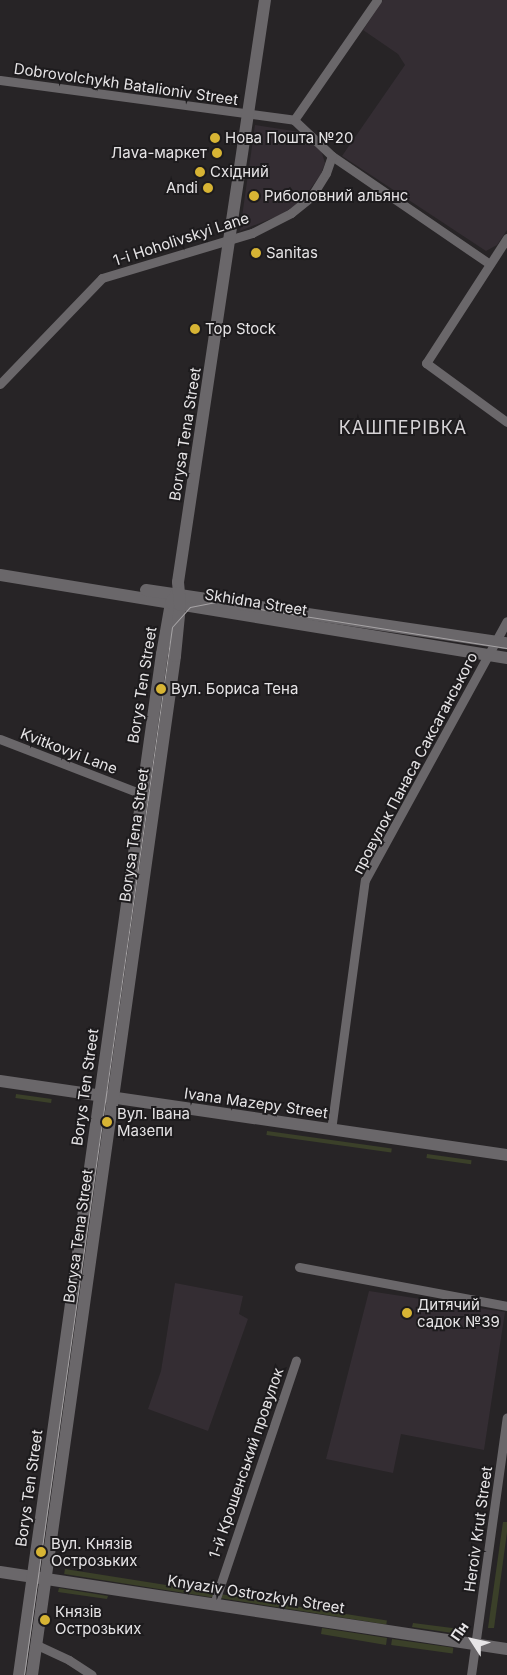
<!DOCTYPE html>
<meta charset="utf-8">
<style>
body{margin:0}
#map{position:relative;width:507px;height:1675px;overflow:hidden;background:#272426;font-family:Inter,sans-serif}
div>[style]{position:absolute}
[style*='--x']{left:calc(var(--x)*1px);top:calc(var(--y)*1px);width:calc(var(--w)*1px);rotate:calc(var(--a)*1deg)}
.built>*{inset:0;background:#342d33}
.green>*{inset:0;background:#3b4029;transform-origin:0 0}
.street>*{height:9px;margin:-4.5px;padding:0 4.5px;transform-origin:4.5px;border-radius:4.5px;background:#6a676a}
.secondary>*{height:12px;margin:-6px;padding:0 6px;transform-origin:6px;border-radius:6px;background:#6a676a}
.tram>*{height:1px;margin:-0.5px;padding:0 0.5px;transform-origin:0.5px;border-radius:0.5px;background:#a7a4a6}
.dots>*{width:14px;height:14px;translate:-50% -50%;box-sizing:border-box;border:2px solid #1d1b1d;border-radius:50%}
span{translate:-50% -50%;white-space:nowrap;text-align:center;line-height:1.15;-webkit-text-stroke:4px #1d1b1d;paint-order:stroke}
.street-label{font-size:15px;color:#e6e4e6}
.poi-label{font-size:15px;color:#e6e4e6}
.left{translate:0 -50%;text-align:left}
.right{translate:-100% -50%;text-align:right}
.quarter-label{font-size:18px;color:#d5d2d5;letter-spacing:1px}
.north{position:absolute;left:447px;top:1615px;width:50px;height:50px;-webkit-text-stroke:4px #1d1b1d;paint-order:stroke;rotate:305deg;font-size:14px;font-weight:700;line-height:20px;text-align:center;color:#e6e4e6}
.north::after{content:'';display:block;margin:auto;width:18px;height:22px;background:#e6e4e6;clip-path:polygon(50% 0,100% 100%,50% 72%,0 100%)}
</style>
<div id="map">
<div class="built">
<i style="clip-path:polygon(383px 0,507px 0,507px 230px,497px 245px,486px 251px,342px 156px,405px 65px,398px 54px,363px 30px)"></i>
<i style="clip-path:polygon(255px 125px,300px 132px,321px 150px,325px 163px,321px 174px,301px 202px,280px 215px,240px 231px)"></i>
<i style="clip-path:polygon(175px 1283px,243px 1296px,239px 1314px,248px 1319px,208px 1431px,148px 1409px,161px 1371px)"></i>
<i style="clip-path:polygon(369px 1291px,505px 1312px,484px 1450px,401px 1434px,393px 1473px,326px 1459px)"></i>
</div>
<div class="green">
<i style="left:16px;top:1094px;width:36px;height:4px;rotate:8deg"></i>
<i style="left:267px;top:1131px;width:126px;height:4px;rotate:8deg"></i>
<i style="left:427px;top:1154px;width:45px;height:4px;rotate:8deg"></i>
<i style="clip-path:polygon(503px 1522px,507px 1522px,507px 1532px,494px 1628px,488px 1628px)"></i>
<i style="left:65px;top:1569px;width:152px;height:5px;rotate:9deg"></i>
<i style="clip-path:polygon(59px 1588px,108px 1596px,107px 1599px,58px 1592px)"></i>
<i style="left:220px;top:1594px;width:169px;height:4px;rotate:9deg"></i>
<i style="clip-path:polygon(413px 1623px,460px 1629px,459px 1634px,412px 1627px)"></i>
<i style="clip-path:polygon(322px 1628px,387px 1638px,386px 1645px,321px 1634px)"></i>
<i style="left:392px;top:1639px;width:62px;height:6px;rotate:8deg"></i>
</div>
<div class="street">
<i style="--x:0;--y:80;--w:297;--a:7.7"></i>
<i style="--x:332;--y:156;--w:191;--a:34.4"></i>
<i style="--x:507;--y:238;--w:149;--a:122.9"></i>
<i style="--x:426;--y:363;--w:100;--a:36.1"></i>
<i style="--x:0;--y:384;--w:147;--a:-46.1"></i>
<i style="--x:102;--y:278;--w:157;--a:-16.7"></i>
<i style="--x:252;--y:233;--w:44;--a:-27.1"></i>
<i style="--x:291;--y:213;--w:26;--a:-39"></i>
<i style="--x:311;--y:197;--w:28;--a:-58"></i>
<i style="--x:326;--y:173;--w:18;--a:-71"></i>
<i style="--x:332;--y:156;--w:52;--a:-136.5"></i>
<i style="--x:294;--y:120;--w:146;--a:-55.3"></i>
<i style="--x:0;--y:739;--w:158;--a:21.2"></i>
<i style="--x:331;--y:1130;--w:252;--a:-82.3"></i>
<i style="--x:365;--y:880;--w:295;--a:-61.3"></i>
<i style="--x:299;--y:1267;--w:212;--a:10.6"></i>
<i style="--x:214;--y:1604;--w:257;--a:-71.4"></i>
<i style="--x:37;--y:1645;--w:35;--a:25"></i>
<i style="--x:69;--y:1660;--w:27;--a:33"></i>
<i style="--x:471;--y:1675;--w:260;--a:-82.1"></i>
</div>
<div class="secondary">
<i style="--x:0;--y:575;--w:514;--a:9.3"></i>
<i style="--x:146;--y:590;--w:365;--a:8.4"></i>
<i style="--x:0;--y:1081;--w:512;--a:8.3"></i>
<i style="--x:0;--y:1572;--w:513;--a:8.64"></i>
<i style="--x:19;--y:1675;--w:1031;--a:-82.03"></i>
<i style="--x:162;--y:654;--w:52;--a:-80"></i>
<i style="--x:171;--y:603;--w:12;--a:-59"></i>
<i style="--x:32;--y:1675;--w:1029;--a:-82.01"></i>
<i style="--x:175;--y:656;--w:51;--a:-84.4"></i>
<i style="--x:180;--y:605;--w:23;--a:-95"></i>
<i style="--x:178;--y:582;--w:588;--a:-81.5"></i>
</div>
<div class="tram">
<i style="--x:24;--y:1675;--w:1058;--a:-81.96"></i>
<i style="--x:172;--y:627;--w:27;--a:-48"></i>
<i style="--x:190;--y:607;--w:26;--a:-11"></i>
<i style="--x:216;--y:602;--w:295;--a:9"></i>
</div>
<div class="dots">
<i style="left:215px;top:138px;background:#d7b434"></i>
<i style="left:217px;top:153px;background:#d7b434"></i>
<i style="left:200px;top:172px;background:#d7b434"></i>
<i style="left:208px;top:188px;background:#d7b434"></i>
<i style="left:254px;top:196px;background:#d7b434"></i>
<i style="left:256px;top:253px;background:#d7b434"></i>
<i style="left:195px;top:329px;background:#d7b434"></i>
<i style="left:161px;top:689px;background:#d7b434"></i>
<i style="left:107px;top:1122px;background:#d7b434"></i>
<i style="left:407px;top:1313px;background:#d7b434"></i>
<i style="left:41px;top:1552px;background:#d7b434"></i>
<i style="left:45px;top:1620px;background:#d7b434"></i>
</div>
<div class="street-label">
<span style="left:126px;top:84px;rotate:8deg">Dobrovolchykh Batalioniv Street</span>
<span style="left:181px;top:239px;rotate:-18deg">1-i Hoholivskyi Lane</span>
<span style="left:185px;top:434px;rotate:-81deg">Borysa Tena Street</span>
<span style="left:256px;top:602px;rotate:9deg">Skhidna Street</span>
<span style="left:142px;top:685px;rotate:-81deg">Borys Ten Street</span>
<span style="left:69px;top:751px;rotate:21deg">Kvitkovyi Lane</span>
<span style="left:415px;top:763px;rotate:-62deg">провулок Панаса Саксаганського</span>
<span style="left:134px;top:835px;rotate:-82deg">Borysa Tena Street</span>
<span style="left:85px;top:1087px;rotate:-82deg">Borys Ten Street</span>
<span style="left:256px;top:1103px;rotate:8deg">Ivana Mazepy Street</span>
<span style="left:78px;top:1236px;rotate:-82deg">Borysa Tena Street</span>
<span style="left:246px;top:1463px;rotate:-71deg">1-й Крошенський провулок</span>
<span style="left:29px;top:1488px;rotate:-82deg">Borys Ten Street</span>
<span style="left:478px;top:1529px;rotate:-82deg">Heroiv Krut Street</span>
<span style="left:256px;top:1594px;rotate:9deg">Knyaziv Ostrozkyh Street</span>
</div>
<div class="poi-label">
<span class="left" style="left:225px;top:138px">Нова Пошта №20</span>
<span class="right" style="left:207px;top:153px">Лаva-маркет</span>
<span class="left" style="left:210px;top:172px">Східний</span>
<span class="right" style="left:198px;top:188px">Andi</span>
<span class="left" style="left:264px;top:196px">Риболовний альянс</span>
<span class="left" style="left:266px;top:253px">Sanitas</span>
<span class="left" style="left:205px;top:329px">Top Stock</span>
<span class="left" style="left:171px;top:689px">Вул. Бориса Тена</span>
<span class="left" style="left:117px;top:1122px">Вул. Івана<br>Мазепи</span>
<span class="left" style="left:417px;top:1313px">Дитячий<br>садок №39</span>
<span class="left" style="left:51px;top:1552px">Вул. Князів<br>Острозьких</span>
<span class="left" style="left:55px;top:1620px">Князів<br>Острозьких</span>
</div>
<div class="quarter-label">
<span style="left:403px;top:428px">КАШПЕРІВКА</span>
</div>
<div class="north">Пн</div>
</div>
